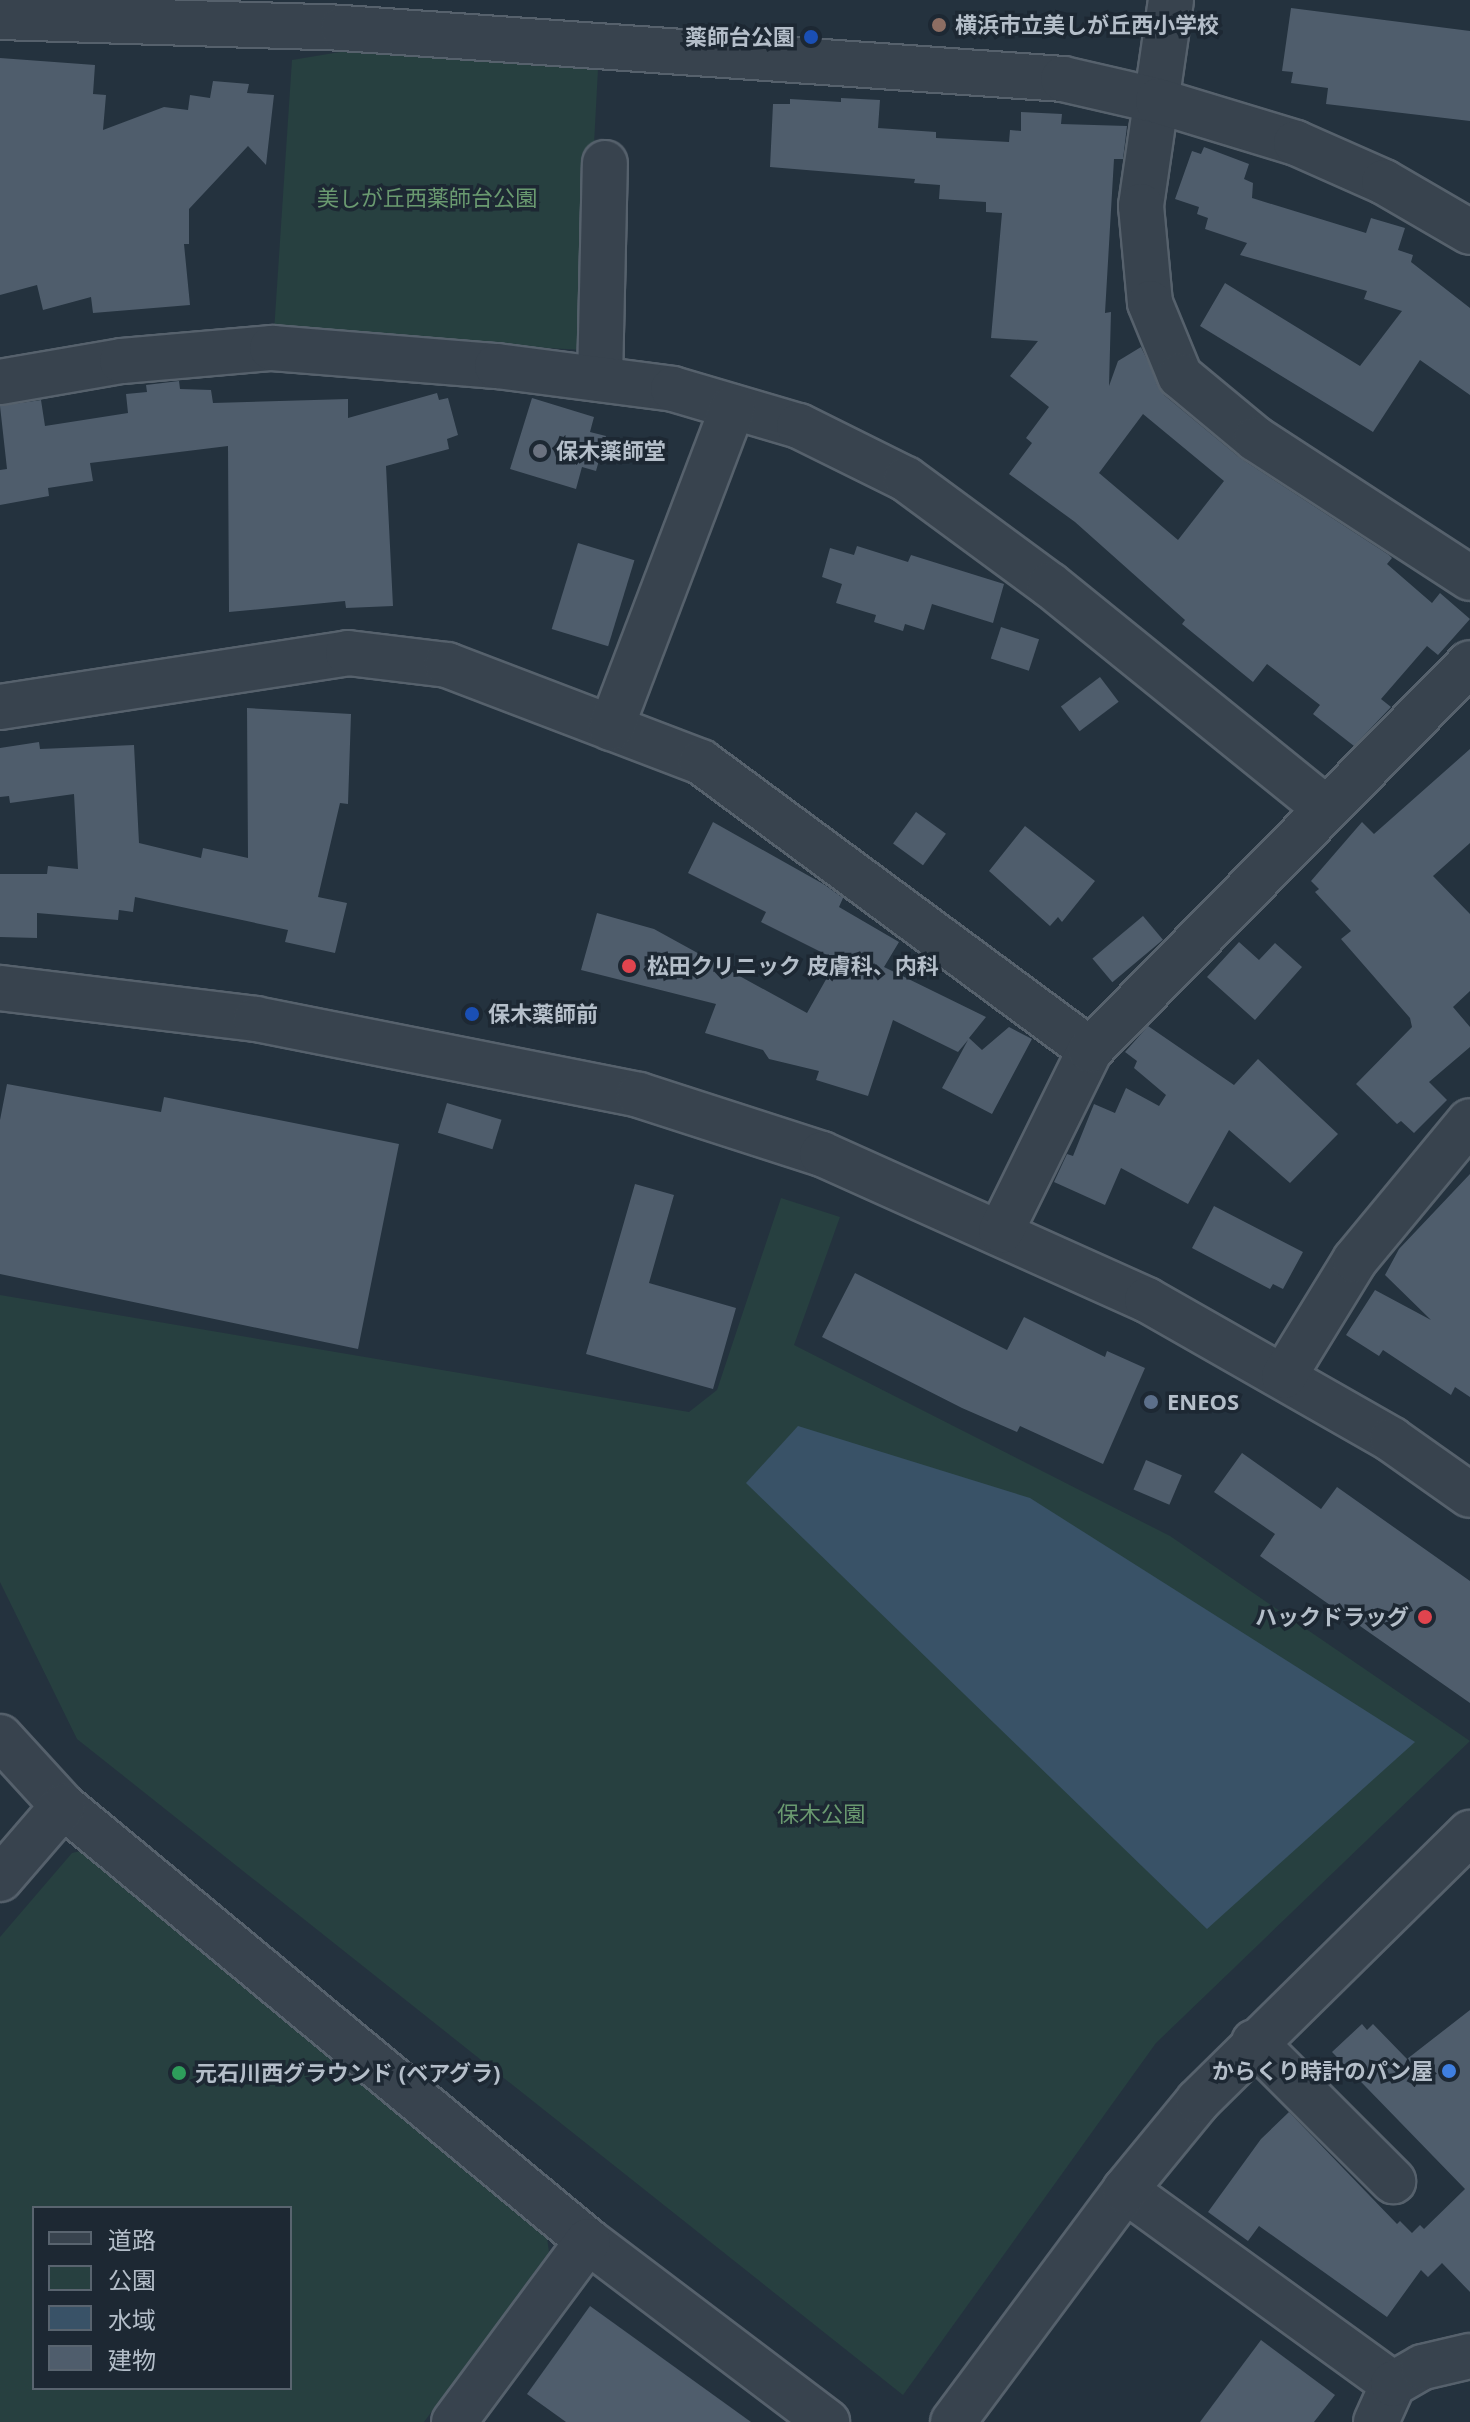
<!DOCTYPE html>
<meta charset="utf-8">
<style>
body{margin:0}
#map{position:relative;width:1470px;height:2422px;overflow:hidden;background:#24323e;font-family:"Open Sans","Noto Sans JP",sans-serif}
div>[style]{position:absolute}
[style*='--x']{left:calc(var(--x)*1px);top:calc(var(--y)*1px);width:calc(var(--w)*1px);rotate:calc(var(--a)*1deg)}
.green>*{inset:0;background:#274040}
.water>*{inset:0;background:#395267}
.building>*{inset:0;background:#4f5d6c;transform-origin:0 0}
.roads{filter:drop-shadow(2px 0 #56616c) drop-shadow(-2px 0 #56616c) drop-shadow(0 2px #56616c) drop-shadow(0 -2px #56616c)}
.minor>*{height:44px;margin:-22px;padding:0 22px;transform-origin:22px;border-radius:22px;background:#38434e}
.dots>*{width:22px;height:22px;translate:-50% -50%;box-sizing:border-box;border:4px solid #1d2833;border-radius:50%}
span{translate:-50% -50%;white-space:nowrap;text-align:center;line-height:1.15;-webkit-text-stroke:7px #1d2833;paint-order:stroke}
.poi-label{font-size:22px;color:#b4bec9;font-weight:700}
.left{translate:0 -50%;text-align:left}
.right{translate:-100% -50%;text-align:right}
.park-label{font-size:22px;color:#6a9a70}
.legend{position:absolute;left:32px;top:2206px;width:260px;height:184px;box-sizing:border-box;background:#1d2833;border:2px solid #59646f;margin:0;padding:10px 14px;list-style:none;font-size:24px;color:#b4bec9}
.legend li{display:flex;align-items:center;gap:16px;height:40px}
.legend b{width:40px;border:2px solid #59646f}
</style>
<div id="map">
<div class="green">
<i style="clip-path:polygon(364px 48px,598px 69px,583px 350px,274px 332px,292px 60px)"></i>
<i style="clip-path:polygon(781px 1198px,840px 1217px,794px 1345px,1170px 1536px,1470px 1741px,1156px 2043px,903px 2395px,77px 1739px,0 1582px,0 1295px,689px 1412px,717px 1390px)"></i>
<i style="clip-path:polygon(evenodd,98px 1847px,547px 2238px,549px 2252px,424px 2422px,0 2422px,0 1937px,72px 1853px,98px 1847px,34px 2208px,290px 2208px,290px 2388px,34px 2388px,34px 2208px)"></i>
</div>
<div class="water">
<i style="clip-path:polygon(798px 1426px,1030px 1498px,1415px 1742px,1207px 1929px,746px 1483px)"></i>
</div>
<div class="building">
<i style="clip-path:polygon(1291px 8px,1470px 31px,1470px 121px,1326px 104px,1328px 88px,1291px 83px,1293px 72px,1282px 71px)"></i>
<i style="clip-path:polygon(0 58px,95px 65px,93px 94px,106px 95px,103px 130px,164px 107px,188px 110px,190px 95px,210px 98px,213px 81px,249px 84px,247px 93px,274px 95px,266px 165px,248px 146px,189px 209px,189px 244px,184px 244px,190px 305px,93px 313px,91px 297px,43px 310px,37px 285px,0 295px)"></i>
<i style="clip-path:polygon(evenodd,841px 98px,880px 100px,878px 128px,936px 132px,936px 138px,1009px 142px,1010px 130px,1021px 131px,1021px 112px,1062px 114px,1061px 124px,1127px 126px,1123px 159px,1114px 159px,1105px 313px,1111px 312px,1109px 386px,1118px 361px,1141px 347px,1164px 395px,1240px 458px,1389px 555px,1392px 558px,1387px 564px,1432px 603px,1440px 593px,1470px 619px,1438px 655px,1427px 646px,1381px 699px,1391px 707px,1354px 746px,1313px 714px,1320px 705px,1267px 664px,1253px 682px,1182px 624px,1185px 620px,1075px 522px,1009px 474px,1032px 443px,1026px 438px,1049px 407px,1010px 376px,1038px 341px,991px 338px,1002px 213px,986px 212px,986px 202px,939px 199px,940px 185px,914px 183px,915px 179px,770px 167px,773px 104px,790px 104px,790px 99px,841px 102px,841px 98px,1143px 414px,1224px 481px,1178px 540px,1099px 473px,1143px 414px)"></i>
<i style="clip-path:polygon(1204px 147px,1249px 164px,1244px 179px,1253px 183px,1252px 198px,1366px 233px,1371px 218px,1405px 228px,1398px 250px,1413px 255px,1411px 262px,1470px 308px,1470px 395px,1420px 360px,1373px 432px,1200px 326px,1225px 283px,1360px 366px,1402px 311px,1364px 299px,1367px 291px,1240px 255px,1247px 243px,1205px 229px,1208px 218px,1197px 214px,1199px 207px,1175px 199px,1192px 151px,1201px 154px)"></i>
<i style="clip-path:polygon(179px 381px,180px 389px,211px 390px,213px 403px,348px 399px,348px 418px,437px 393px,439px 400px,448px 398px,458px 435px,447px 439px,449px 449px,386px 466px,393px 606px,346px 608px,345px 601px,229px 612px,228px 446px,90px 463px,93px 481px,48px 488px,49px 496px,0 505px,0 470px,7px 469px,0 406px,41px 400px,45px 426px,128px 413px,126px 394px,147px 392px,146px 385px)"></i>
<i style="clip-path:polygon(532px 398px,594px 417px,590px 432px,606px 436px,596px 471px,582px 467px,576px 489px,510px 469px)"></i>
<i style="left:578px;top:543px;width:59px;height:90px;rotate:17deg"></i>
<i style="clip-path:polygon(857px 546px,908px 562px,911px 555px,1004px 584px,993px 623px,932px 604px,924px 630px,905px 624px,903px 631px,874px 622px,876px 615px,836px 603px,842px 584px,822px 577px,830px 548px,854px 555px)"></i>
<i style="left:1001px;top:627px;width:40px;height:33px;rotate:18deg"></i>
<i style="left:1100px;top:677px;width:31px;height:49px;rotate:53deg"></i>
<i style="clip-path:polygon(247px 708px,351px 714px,348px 804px,340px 803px,318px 897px,347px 903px,335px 953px,285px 942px,288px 930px,135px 897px,133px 912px,119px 910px,118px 920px,37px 913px,37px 938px,0 937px,0 874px,47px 874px,48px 866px,78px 869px,74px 794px,10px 803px,9px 796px,0 797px,0 748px,39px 742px,40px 749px,134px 745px,139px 843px,201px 858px,203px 848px,248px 858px)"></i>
<i style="clip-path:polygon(1470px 749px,1470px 843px,1433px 876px,1470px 914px,1470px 991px,1453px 1007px,1470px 1027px,1470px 1047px,1429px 1082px,1447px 1100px,1414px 1133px,1401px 1121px,1397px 1124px,1356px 1084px,1412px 1027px,1410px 1018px,1341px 939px,1351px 931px,1315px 892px,1319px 889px,1311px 881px,1362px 822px,1374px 834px)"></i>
<i style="left:916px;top:812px;width:37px;height:39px;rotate:36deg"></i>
<i style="clip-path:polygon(713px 822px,825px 885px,843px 898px,839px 907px,899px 942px,884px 967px,986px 1017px,969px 1038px,982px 1050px,1009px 1027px,1032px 1039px,992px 1114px,942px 1088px,968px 1040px,958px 1052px,893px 1020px,868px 1096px,816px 1080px,819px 1071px,769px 1059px,763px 1050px,705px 1033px,716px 1004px,581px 970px,597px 913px,654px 929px,807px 1013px,837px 960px,761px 922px,766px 912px,688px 873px)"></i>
<i style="clip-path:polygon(1025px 826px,1095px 881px,1062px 922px,1058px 917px,1050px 926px,989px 871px)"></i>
<i style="left:1143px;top:916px;width:31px;height:66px;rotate:50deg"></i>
<i style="clip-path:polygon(1239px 942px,1259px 960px,1275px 943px,1302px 967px,1255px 1020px,1207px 977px)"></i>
<i style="clip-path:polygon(1148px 1026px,1234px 1085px,1258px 1059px,1338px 1134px,1290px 1183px,1229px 1130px,1188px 1204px,1121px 1168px,1105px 1205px,1054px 1182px,1067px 1154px,1073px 1156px,1094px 1104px,1115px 1113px,1126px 1088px,1159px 1106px,1166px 1095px,1134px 1068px,1137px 1061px,1125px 1052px)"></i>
<i style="clip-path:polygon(7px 1084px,161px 1112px,164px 1097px,399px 1144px,358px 1349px,0 1274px,0 1120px)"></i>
<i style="left:447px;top:1103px;width:57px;height:31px;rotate:17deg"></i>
<i style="clip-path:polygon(1470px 1174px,1470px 1397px,1455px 1387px,1451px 1395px,1383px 1350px,1379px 1356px,1346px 1335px,1375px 1290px,1431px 1320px,1385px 1275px,1399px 1249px)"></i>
<i style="clip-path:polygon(635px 1184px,674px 1195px,649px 1283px,736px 1308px,713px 1389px,586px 1354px)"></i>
<i style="clip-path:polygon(1214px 1206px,1303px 1252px,1283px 1289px,1273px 1284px,1270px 1289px,1192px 1248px)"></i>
<i style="clip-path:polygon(855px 1273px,1007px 1350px,1024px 1317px,1105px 1357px,1107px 1351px,1145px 1368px,1103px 1464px,1020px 1426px,1017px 1432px,962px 1408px,822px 1337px)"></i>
<i style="clip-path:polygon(1242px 1453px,1321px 1509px,1337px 1487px,1470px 1581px,1470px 1703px,1260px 1556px,1275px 1534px,1214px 1492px)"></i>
<i style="left:1146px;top:1460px;width:39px;height:32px;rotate:23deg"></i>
<i style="clip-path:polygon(1470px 2010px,1470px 2292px,1442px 2263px,1428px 2277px,1421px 2270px,1387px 2317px,1259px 2226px,1248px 2241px,1208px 2212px,1261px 2139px,1289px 2112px,1397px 2224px,1400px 2221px,1412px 2233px,1420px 2225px,1424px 2229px,1465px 2189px,1332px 2052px,1362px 2024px,1367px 2030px,1373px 2024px,1407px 2059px)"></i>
<i style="clip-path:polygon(590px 2306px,751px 2422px,566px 2422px,527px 2394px)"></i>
<i style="clip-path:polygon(1261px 2340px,1335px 2395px,1314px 2422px,1200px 2422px)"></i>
</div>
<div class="roads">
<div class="minor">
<i style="--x:1171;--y:0;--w:208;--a:98.3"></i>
<i style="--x:1141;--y:206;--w:97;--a:84.7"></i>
<i style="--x:1150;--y:303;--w:79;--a:67.7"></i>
<i style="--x:1180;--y:376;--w:99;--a:39.7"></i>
<i style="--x:1256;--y:439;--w:255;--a:33"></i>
<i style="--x:0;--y:17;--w:343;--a:1.8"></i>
<i style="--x:343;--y:28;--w:722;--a:4.05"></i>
<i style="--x:1063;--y:79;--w:98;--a:13"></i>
<i style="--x:1158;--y:101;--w:144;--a:16.9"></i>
<i style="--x:1296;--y:143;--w:96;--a:23.9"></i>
<i style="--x:1384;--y:182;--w:99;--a:30.2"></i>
<i style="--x:600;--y:379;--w:216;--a:-88.7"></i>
<i style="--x:0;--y:382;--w:124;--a:-9.8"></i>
<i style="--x:122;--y:361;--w:151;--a:-5"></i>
<i style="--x:272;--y:348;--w:226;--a:4.6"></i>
<i style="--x:497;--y:366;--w:177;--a:7.4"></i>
<i style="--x:673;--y:389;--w:131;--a:16.4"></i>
<i style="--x:799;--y:426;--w:119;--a:26.4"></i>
<i style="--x:906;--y:479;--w:179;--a:36.4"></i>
<i style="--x:1050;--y:585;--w:354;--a:39"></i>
<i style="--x:0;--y:707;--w:352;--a:-8.8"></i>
<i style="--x:348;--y:653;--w:100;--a:6.9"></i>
<i style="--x:447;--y:665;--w:272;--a:20.9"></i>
<i style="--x:701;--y:762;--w:484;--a:36.5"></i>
<i style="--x:611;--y:728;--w:343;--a:-69.2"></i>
<i style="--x:0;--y:988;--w:258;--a:6.9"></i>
<i style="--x:256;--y:1019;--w:390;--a:11.2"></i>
<i style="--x:639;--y:1095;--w:192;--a:17.9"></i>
<i style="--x:822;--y:1154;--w:356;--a:24.2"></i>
<i style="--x:1147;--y:1300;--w:282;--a:29.7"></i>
<i style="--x:1392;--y:1440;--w:95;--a:35.2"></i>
<i style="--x:1001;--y:1231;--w:202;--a:-63.8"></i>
<i style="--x:1090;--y:1050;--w:542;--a:-45.52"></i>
<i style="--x:1284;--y:1376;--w:136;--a:-58.5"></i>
<i style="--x:1355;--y:1260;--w:180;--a:-50.4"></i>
<i style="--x:0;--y:1737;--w:93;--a:47.6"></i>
<i style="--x:63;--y:1806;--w:682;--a:39.64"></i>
<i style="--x:588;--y:2241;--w:300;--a:37.1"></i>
<i style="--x:0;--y:1879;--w:96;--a:-49.2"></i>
<i style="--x:1254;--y:2042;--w:197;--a:45"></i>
<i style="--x:1125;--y:2190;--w:331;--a:35.9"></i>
<i style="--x:454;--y:2422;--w:225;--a:-53.5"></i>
<i style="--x:953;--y:2422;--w:289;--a:-53.4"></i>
<i style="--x:1125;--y:2190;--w:115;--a:-50.6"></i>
<i style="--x:1198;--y:2101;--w:382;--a:-44.6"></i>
<i style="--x:1376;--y:2422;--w:42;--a:-65.9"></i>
<i style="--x:1393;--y:2384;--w:34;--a:-30"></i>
<i style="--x:1423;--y:2367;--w:48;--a:-13.2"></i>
</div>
</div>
<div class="dots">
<i style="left:939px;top:25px;background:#8d6e63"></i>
<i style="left:811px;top:37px;background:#1a4fb4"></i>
<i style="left:540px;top:451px;background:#6b7280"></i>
<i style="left:629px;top:966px;background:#e0444e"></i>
<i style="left:472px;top:1014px;background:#1a4fb4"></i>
<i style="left:1151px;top:1402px;background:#5c6f8a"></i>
<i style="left:1425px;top:1617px;background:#e0444e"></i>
<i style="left:1449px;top:2071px;background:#3f7fe0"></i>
<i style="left:179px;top:2073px;background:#2e9e5b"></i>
</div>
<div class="poi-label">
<span class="left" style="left:955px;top:25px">横浜市立美しが丘西小学校</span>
<span class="right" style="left:795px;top:37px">薬師台公園</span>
<span class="left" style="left:556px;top:451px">保木薬師堂</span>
<span class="left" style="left:647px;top:966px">松田クリニック 皮膚科、内科</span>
<span class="left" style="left:488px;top:1014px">保木薬師前</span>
<span class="left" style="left:1167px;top:1402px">ENEOS</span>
<span class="right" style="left:1409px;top:1617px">ハックドラッグ</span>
<span class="right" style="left:1433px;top:2071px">からくり時計のパン屋</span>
<span class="left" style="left:195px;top:2073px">元石川西グラウンド (ベアグラ)</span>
</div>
<div class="park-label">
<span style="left:427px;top:198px">美しが丘西薬師台公園</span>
<span style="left:821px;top:1814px">保木公園</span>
</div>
<ul class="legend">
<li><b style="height:10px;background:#38434e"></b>道路</li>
<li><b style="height:22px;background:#274040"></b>公園</li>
<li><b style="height:22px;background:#395267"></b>水域</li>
<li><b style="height:22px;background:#4f5d6c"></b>建物</li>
</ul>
</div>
